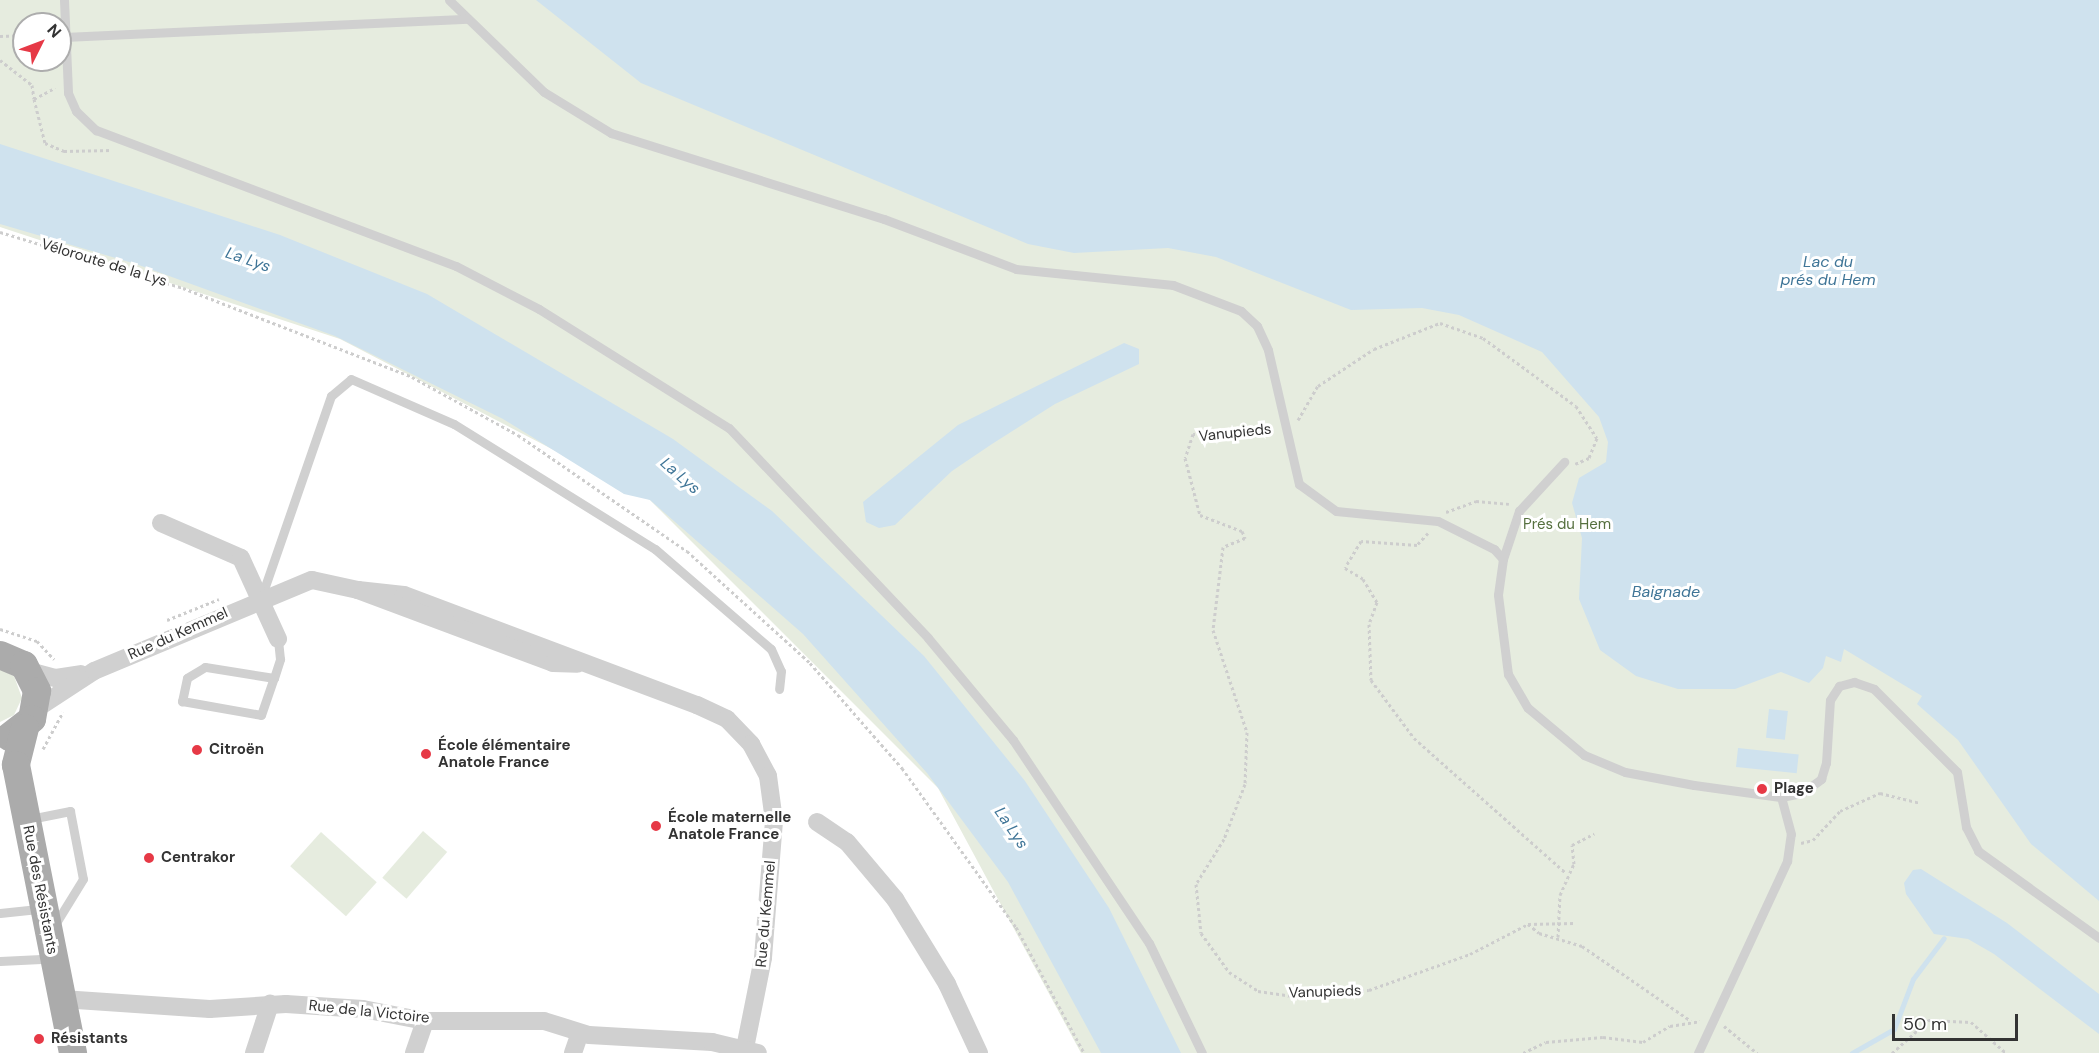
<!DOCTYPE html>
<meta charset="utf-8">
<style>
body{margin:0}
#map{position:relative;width:2099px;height:1053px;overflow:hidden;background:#fff;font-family:"DM Sans",sans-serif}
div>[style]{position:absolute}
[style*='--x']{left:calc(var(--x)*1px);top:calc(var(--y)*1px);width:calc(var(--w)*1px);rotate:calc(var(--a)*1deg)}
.green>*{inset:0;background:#e6ecdf;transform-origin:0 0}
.water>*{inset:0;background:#cfe2ee;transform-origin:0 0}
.stream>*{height:5px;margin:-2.5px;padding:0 2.5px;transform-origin:2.5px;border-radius:2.5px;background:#cfe2ee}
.path>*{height:3px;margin-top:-1.5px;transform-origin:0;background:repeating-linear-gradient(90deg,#cdcdcd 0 3px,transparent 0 6px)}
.service>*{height:9px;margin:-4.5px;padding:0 4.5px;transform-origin:4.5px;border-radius:4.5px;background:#d0d0d0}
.minor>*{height:18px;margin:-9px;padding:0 9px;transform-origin:9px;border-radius:9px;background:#d0d0d0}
.primary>*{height:28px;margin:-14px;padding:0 14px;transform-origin:14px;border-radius:14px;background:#ababab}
.dots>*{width:16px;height:16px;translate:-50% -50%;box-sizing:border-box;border:3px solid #fff;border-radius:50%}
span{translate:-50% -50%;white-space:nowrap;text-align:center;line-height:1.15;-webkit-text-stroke:6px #fff;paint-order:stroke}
.street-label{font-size:15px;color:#333}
.park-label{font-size:15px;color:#56703f}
.poi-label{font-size:15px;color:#333;font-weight:700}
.left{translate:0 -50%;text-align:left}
.water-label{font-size:16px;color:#3f7597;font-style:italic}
.north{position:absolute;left:12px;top:12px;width:60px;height:60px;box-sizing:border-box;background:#fff;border:2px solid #adadad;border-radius:50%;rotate:48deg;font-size:16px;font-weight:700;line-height:24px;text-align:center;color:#333}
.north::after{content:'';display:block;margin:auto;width:21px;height:27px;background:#e63946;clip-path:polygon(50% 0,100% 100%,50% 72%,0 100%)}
.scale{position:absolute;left:1892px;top:1014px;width:126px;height:27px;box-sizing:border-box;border:3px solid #333;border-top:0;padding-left:8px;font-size:18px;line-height:21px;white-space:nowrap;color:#333;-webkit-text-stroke:4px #fff;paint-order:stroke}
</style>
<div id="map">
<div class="green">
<i style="clip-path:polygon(evenodd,0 0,2099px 0,2099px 1053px,1081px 1053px,938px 788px,650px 500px,340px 339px,0 227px,0 0,24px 24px,60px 24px,60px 60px,24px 60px,24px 24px)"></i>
<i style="clip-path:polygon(0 669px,14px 676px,22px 698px,14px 715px,0 722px)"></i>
<i style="left:423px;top:831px;width:32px;height:62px;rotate:41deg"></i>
<i style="left:321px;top:832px;width:75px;height:46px;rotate:42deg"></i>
</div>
<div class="water">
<i style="clip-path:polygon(536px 0,2099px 0,2099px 901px,2031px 844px,1958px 740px,1917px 704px,1922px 696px,1844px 649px,1841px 662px,1826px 656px,1823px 668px,1809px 683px,1781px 672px,1735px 689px,1678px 689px,1636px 676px,1600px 650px,1579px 599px,1582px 538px,1572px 503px,1579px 478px,1606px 462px,1608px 442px,1599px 417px,1542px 352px,1459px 315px,1422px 308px,1351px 310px,1216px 257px,1168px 248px,1074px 253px,1028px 244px,641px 83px)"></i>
<i style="clip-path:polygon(0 144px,280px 235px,427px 294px,673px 439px,772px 511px,924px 656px,1025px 781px,1109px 908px,1181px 1053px,1101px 1053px,1008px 882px,927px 773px,803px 634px,650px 500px,624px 494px,503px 419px,335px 336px,136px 264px,0 224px)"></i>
<i style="clip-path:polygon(1124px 343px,1139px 349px,1139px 364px,1055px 404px,992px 444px,952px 471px,895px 525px,879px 528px,866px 522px,863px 502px,958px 425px)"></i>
<i style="left:1769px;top:709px;width:19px;height:29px;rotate:6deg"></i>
<i style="left:1738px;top:748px;width:61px;height:19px;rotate:6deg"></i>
<i style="clip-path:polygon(1921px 869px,2007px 923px,2099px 994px,2099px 1034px,1994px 954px,1968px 939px,1934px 934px,1906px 894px,1904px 883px,1913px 870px)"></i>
</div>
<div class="stream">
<i style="--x:1852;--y:1053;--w:48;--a:-29.7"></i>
<i style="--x:1894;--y:1029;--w:53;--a:-69.2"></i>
<i style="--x:1913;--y:979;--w:51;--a:-52.9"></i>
</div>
<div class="path">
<i style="--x:0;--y:36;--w:24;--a:-2"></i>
<i style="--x:0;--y:60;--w:41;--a:38"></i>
<i style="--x:32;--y:85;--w:14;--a:82"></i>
<i style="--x:34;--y:99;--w:24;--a:-28"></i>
<i style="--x:34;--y:99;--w:45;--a:76"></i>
<i style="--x:45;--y:143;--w:21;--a:23"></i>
<i style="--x:64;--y:151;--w:48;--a:-1.2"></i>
<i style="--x:0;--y:232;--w:191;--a:17"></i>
<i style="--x:183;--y:288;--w:246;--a:21.2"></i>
<i style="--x:412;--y:377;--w:121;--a:28.7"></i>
<i style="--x:518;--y:435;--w:205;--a:34.5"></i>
<i style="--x:687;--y:551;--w:166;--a:42.3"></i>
<i style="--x:810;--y:663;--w:140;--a:48.8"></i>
<i style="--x:902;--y:768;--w:196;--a:54.4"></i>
<i style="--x:1016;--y:927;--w:143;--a:61.6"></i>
<i style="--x:1298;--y:420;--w:39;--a:-60"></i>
<i style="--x:1318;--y:386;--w:67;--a:-33.5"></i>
<i style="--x:1374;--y:349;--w:71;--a:-21.5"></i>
<i style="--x:1440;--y:323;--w:46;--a:19.2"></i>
<i style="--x:1483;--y:338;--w:115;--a:36.2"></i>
<i style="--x:1576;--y:406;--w:38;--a:57"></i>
<i style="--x:1597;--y:438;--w:22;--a:112"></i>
<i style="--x:1589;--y:458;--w:15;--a:157"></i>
<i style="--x:1273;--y:429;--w:80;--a:176.4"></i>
<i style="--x:1193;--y:434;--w:25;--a:108"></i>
<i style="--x:1185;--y:458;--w:59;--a:75.3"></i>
<i style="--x:1200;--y:515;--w:45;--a:20.9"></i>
<i style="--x:1242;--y:531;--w:8;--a:67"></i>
<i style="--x:1245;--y:538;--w:24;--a:158"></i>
<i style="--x:1223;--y:547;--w:84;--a:96.9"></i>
<i style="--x:1213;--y:630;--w:108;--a:71.6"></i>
<i style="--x:1247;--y:732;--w:52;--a:92.2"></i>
<i style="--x:1245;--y:784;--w:59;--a:110.9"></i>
<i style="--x:1224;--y:839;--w:53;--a:121.9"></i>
<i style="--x:1196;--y:884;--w:49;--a:84.2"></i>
<i style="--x:1201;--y:933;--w:48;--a:54.3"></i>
<i style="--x:1229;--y:972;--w:35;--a:33"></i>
<i style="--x:1258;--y:991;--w:37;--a:8"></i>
<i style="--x:1295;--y:996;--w:74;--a:-4.6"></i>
<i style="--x:1369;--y:990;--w:107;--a:-19.6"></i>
<i style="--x:1470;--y:954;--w:65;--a:-27.3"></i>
<i style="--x:1528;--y:924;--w:46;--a:-1.2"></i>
<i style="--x:1446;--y:512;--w:32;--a:-20"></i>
<i style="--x:1476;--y:501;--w:33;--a:5"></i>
<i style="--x:1428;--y:533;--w:16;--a:133"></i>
<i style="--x:1417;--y:545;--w:56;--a:-175.9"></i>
<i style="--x:1361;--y:541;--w:31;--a:121"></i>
<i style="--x:1345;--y:568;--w:21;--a:31"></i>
<i style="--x:1363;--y:579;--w:27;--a:59"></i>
<i style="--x:1377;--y:602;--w:23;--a:110"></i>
<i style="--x:1369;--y:624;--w:56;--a:88"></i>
<i style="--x:1371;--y:680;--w:72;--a:53.4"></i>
<i style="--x:1414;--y:738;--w:203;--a:41.6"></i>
<i style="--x:167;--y:620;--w:56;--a:-22"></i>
<i style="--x:0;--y:629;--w:39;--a:18"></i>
<i style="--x:37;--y:641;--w:25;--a:47"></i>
<i style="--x:43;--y:749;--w:42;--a:-61.6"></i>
<i style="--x:1801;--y:843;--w:12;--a:-14"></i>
<i style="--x:1813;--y:840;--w:40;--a:-47"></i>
<i style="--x:1840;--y:811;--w:44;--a:-24.2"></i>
<i style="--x:1880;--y:793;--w:41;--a:14"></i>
<i style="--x:1528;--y:924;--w:14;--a:39"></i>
<i style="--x:1539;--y:933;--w:45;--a:16.8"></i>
<i style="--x:1582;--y:946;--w:132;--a:34.5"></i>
<i style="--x:1558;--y:937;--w:42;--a:-87.3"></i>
<i style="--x:1560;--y:895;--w:34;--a:-66"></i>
<i style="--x:1574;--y:864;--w:19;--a:-96"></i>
<i style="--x:1572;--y:845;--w:25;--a:-27"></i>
<i style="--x:1724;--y:1026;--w:43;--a:39.3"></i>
<i style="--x:1523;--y:1053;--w:25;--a:-26"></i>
<i style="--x:1546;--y:1042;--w:57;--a:-5"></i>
<i style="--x:1603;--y:1037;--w:40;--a:7.1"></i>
<i style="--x:1643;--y:1042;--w:31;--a:-31"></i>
<i style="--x:1670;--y:1026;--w:30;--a:-9"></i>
<i style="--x:1892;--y:1053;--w:50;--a:-41.7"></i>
<i style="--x:1929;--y:1020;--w:42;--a:2.7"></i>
<i style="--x:1971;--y:1022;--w:47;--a:41.5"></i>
</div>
<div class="service">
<i style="--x:64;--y:0;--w:93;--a:87.5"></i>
<i style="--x:68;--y:93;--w:20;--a:66"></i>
<i style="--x:76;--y:111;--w:28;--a:44"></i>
<i style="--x:96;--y:130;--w:385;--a:20.7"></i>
<i style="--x:456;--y:266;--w:93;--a:27.4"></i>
<i style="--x:539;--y:309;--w:224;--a:32.1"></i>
<i style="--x:729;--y:428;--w:289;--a:46.5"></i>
<i style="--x:928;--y:638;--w:133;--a:50.2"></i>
<i style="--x:1013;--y:740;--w:244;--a:56.2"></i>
<i style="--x:1149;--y:943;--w:122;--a:64.3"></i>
<i style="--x:449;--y:0;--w:132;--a:44.1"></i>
<i style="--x:544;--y:92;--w:79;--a:31.5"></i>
<i style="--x:611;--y:133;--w:286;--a:17.5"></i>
<i style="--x:884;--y:219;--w:141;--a:20.7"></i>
<i style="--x:1016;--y:269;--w:158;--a:5.8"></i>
<i style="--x:1173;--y:285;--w:73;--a:20.9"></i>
<i style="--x:1241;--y:311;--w:22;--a:43"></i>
<i style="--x:1257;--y:326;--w:26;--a:65"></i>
<i style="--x:1268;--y:350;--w:138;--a:77"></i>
<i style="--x:1299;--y:484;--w:46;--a:36.1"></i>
<i style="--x:1336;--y:511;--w:102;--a:5.6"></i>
<i style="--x:1438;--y:521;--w:63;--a:26.6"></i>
<i style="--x:1494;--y:549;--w:13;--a:48"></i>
<i style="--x:1503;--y:559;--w:36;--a:98"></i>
<i style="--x:1498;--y:595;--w:80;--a:82.8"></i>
<i style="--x:1508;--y:674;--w:39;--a:60"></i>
<i style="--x:1528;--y:708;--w:73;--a:40"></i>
<i style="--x:1584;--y:755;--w:44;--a:22.5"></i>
<i style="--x:1625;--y:772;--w:70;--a:10.7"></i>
<i style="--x:1694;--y:785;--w:88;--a:7.9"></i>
<i style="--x:1781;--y:797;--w:21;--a:-11"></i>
<i style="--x:1802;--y:793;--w:24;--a:-36"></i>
<i style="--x:1821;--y:779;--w:17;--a:-73"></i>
<i style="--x:1826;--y:763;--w:63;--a:-86.4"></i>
<i style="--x:1830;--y:700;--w:17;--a:-57"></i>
<i style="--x:1839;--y:686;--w:16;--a:-15"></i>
<i style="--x:1854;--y:682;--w:21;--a:19"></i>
<i style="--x:1874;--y:689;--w:117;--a:45"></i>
<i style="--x:1957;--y:772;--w:56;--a:80.7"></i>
<i style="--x:1966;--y:827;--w:27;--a:63"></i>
<i style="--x:1978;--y:851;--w:149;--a:35.7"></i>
<i style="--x:64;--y:37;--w:404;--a:-2.6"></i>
<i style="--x:1503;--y:559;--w:51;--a:-71.6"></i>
<i style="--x:1519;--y:511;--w:67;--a:-47.4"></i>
<i style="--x:261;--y:598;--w:214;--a:-70.9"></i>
<i style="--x:331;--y:396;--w:26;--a:-40"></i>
<i style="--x:351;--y:379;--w:112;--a:23.6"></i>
<i style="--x:454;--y:424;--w:237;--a:31.9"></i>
<i style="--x:655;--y:549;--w:153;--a:40.8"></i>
<i style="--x:771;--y:649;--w:24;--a:66"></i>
<i style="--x:781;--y:671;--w:18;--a:96"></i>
<i style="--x:274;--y:678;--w:70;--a:-170.9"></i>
<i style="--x:205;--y:667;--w:21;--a:149"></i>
<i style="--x:187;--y:678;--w:24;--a:102"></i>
<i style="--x:182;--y:701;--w:80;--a:10"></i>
<i style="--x:261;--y:715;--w:39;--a:-71"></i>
<i style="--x:274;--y:678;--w:20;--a:-72"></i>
<i style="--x:280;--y:659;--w:20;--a:-96"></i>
<i style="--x:30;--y:819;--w:41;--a:-11.3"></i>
<i style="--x:70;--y:811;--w:69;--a:79.2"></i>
<i style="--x:83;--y:879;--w:55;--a:121.7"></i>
<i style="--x:0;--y:913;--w:31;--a:-6"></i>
<i style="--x:0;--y:961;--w:41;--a:-2.8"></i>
<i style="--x:1698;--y:1053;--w:212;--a:-65.1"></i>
<i style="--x:1787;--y:861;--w:27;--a:-82"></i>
<i style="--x:1791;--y:834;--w:38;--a:-105"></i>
</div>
<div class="minor">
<i style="--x:161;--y:523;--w:87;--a:23.6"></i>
<i style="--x:241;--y:558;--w:89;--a:65.4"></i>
<i style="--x:358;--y:590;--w:46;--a:6.2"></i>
<i style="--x:404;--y:595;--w:313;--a:20.6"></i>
<i style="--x:697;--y:705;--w:33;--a:25"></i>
<i style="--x:727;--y:719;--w:35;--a:46"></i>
<i style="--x:751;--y:744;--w:36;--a:62"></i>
<i style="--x:768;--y:776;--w:45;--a:82.4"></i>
<i style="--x:774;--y:821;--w:137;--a:94.6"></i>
<i style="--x:763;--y:958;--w:97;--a:101.3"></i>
<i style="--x:29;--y:671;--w:28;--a:15"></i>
<i style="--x:56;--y:678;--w:25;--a:-9"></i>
<i style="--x:36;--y:709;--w:69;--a:-33.2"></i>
<i style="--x:94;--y:671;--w:236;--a:-22.7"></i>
<i style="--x:312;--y:580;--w:47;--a:12.3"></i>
<i style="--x:358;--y:590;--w:208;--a:20.5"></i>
<i style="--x:553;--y:663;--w:24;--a:2"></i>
<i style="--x:817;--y:822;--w:36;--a:34"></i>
<i style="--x:847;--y:842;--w:75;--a:49.9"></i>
<i style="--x:895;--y:899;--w:100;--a:58.5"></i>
<i style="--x:947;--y:984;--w:76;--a:65.1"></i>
<i style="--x:62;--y:999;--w:148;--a:3.9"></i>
<i style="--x:210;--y:1009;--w:76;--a:-3.8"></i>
<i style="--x:286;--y:1004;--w:77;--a:3.7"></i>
<i style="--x:363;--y:1009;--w:63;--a:11"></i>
<i style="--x:425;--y:1021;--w:119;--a:0"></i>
<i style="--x:544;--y:1021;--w:47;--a:17.3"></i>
<i style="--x:589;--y:1035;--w:123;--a:3.3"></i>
<i style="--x:712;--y:1042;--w:47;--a:13.4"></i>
<i style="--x:254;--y:1053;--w:52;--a:-71.9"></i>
<i style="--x:414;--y:1053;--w:34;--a:-71"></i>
<i style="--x:573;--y:1053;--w:21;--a:-71"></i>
</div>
<div class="primary">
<i style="--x:0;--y:655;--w:26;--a:23"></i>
<i style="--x:24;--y:665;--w:29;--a:63"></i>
<i style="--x:37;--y:691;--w:28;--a:100"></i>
<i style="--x:32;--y:719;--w:29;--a:142"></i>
<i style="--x:25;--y:728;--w:38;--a:104"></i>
<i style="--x:16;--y:765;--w:294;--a:78.8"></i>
</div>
<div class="dots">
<i style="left:197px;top:750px;background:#e63946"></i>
<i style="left:426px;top:754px;background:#e63946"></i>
<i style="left:1762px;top:789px;background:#e63946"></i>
<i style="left:656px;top:826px;background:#e63946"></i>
<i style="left:149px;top:858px;background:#e63946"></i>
<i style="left:39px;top:1039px;background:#e63946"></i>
</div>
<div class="street-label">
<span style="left:104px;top:263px;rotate:17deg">Véloroute de la Lys</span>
<span style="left:1235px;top:433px;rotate:-6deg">Vanupieds</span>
<span style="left:178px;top:634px;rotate:-24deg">Rue du Kemmel</span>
<span style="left:40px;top:890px;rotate:79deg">Rue des Résistants</span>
<span style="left:766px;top:914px;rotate:-85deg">Rue du Kemmel</span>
<span style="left:1325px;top:992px;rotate:-2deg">Vanupieds</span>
<span style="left:369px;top:1012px;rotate:6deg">Rue de la Victoire</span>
</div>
<div class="park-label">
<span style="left:1567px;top:525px">Prés du Hem</span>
</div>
<div class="poi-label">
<span class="left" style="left:438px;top:754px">École élémentaire<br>Anatole France</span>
<span class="left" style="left:209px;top:750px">Citroën</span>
<span class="left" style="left:1774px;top:789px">Plage</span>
<span class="left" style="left:668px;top:826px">École maternelle<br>Anatole France</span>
<span class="left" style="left:161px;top:858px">Centrakor</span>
<span class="left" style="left:51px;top:1039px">Résistants</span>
</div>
<div class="water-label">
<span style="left:248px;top:260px;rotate:19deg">La Lys</span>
<span style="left:1828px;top:271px">Lac du<br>prés du Hem</span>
<span style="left:680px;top:476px;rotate:41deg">La Lys</span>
<span style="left:1666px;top:592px">Baignade</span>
<span style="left:1011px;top:828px;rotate:56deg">La Lys</span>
</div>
<div class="north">N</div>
<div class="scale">50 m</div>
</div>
